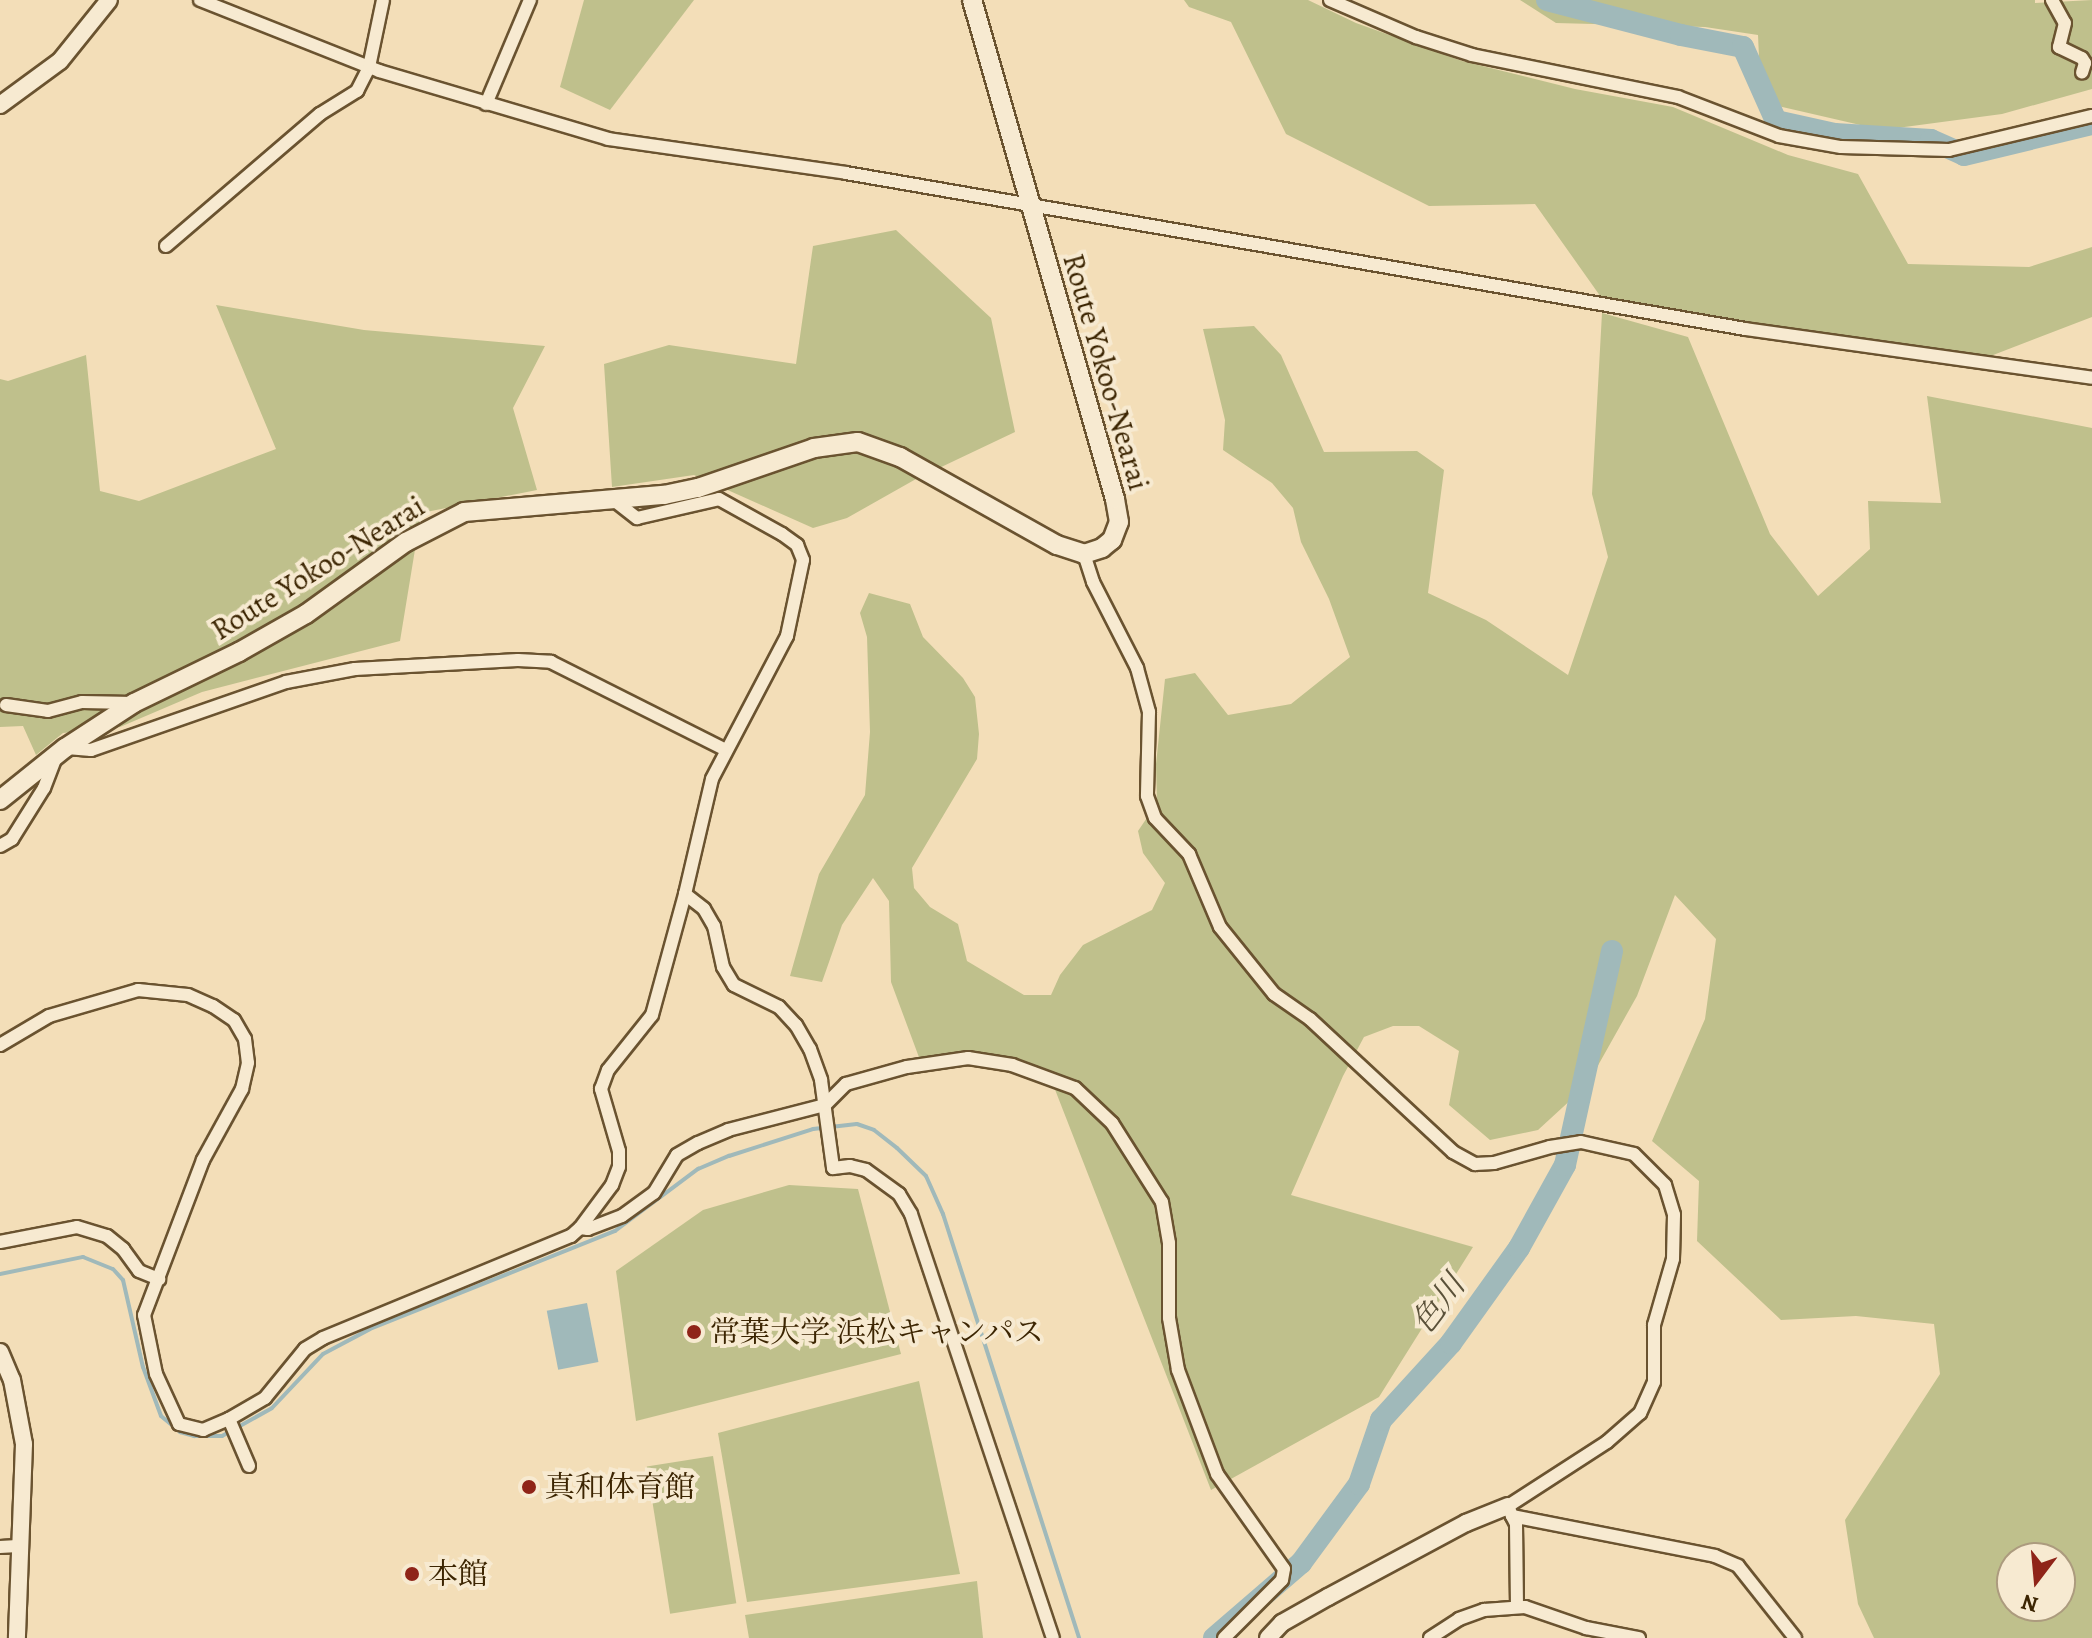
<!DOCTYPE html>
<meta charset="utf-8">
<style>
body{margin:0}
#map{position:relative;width:2092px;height:1638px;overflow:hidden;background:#f3deb8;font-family:Alegreya,"Noto Serif JP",serif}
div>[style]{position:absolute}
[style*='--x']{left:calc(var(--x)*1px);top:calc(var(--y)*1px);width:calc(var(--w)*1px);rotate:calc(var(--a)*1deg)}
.green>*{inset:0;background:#bfc08c;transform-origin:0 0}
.water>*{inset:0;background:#a0b9ba;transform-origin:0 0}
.stream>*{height:4px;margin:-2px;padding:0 2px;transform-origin:2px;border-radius:2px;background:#a0b9ba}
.river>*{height:22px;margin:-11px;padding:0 11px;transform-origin:11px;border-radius:11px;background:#a0b9ba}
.roads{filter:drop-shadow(2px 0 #6a5330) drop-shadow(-2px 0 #6a5330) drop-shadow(0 2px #6a5330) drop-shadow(0 -2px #6a5330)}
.minor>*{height:12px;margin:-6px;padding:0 6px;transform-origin:6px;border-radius:6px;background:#f7ead1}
.tertiary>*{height:16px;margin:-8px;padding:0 8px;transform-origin:8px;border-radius:8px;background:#f7ead1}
.secondary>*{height:18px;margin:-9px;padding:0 9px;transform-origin:9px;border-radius:9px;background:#f7ead1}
.dots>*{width:22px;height:22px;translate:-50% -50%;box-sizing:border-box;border:4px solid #f7ead1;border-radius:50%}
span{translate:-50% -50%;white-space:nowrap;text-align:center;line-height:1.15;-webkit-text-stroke:8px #f7ead1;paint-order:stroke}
.street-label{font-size:30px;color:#3c2502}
.poi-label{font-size:30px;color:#3c2502}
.left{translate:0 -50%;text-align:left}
.water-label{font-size:32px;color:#5a5139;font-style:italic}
.north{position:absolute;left:1996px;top:1542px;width:80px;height:80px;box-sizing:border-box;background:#f7ead1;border:2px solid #ac9b7e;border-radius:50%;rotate:196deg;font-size:22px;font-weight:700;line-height:32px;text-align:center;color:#3c2502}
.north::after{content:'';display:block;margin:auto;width:28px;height:36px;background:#8f2418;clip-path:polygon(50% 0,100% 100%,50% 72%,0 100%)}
</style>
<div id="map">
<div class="green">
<i style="clip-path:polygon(584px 0,694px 0,610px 110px,560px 87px)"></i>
<i style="clip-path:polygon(1184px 0,1308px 0,1356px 23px,1462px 61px,1575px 89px,1673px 107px,1788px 155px,1858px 174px,1908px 264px,2029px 267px,2092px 247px,2092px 317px,1988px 357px,1838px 346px,1694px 312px,1603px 300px,1535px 204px,1429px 206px,1286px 134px,1231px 22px,1189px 7px)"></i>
<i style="clip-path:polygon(1520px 0,2035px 0,2035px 3px,2092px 0,2092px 89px,2002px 114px,1882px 130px,1761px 102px,1758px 35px,1705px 27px,1556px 23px)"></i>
<i style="clip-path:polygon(896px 230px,991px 318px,1015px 432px,916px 479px,847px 518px,813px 528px,694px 475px,612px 487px,604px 364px,669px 345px,796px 364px,813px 246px)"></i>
<i style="clip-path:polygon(216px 305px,364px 330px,545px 346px,513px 408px,537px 490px,421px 513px,400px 641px,202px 692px,120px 727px,63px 733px,36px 755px,23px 726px,0 727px,0 379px,8px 381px,86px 355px,100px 491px,139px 501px,276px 449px)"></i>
<i style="clip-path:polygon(evenodd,1602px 313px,1688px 337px,1770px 534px,1818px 596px,1870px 549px,1868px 501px,1941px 503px,1927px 396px,2092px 428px,2092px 1638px,1874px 1638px,1858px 1604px,1845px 1520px,1940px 1374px,1934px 1324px,1856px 1316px,1781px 1320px,1697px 1241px,1699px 1181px,1652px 1141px,1705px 1019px,1716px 939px,1675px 895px,1637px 996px,1587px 1085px,1538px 1130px,1490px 1140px,1449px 1105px,1459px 1051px,1419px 1026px,1393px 1026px,1364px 1037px,1343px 1076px,1291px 1195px,1473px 1247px,1379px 1397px,1211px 1490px,1047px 1069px,983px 1052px,952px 1053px,920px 1060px,891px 982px,889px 901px,873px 878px,842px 925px,822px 982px,790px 976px,819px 874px,865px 795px,870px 732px,867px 637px,860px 613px,869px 593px,910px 604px,923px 637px,963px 678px,975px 697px,979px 734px,977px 759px,912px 868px,914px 888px,930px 907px,958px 924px,967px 961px,1024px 995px,1051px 995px,1060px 975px,1083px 945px,1152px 910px,1165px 883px,1143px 853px,1138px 831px,1157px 803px,1156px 764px,1165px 679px,1195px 673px,1228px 715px,1291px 704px,1350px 657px,1329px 599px,1301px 542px,1293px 508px,1272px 483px,1223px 450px,1225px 420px,1203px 329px,1254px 326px,1281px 355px,1324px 452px,1417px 451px,1444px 470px,1428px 593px,1486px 620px,1568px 675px,1608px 557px,1592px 494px,1602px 313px,2012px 1558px,2060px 1558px,2060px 1606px,2012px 1606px,2012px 1558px)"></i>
<i style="clip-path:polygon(789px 1185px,858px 1189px,901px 1354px,636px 1421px,616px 1271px,703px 1210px)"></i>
<i style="clip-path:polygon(919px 1381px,960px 1574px,747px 1602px,718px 1433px)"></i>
<i style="left:713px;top:1456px;width:149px;height:67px;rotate:81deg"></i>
<i style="clip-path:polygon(977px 1581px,983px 1638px,749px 1638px,745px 1615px)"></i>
</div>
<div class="water">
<i style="left:587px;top:1303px;width:60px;height:41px;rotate:79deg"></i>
</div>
<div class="stream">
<i style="--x:0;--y:1274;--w:85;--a:-11.6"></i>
<i style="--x:83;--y:1257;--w:32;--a:22"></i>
<i style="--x:113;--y:1269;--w:15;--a:48"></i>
<i style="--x:123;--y:1280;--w:89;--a:77.1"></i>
<i style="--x:143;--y:1367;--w:52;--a:69.8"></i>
<i style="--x:161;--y:1416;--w:25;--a:40"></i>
<i style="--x:180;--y:1432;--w:15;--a:16"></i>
<i style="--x:194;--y:1436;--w:28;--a:0"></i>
<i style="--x:222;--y:1436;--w:57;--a:-29.2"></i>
<i style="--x:272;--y:1408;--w:74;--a:-46.6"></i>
<i style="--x:323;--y:1354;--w:53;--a:-28"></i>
<i style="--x:370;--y:1329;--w:264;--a:-21.8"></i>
<i style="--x:615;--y:1231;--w:104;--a:-36.8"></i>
<i style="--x:698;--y:1169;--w:34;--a:-23"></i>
<i style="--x:729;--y:1156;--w:88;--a:-17.8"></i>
<i style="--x:813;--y:1129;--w:44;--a:-6.5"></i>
<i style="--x:857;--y:1124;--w:18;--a:19"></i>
<i style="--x:874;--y:1130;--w:29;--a:38"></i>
<i style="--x:897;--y:1148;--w:40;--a:44"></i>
<i style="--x:926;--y:1176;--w:42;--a:65.9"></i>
<i style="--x:943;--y:1214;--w:445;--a:72.2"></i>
</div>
<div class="river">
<i style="--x:1547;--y:0;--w:138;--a:14.6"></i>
<i style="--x:1681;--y:35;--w:63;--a:11"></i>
<i style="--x:1743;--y:47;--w:81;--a:66"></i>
<i style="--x:1776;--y:121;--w:60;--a:12.4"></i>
<i style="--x:1835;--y:134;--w:96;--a:3.6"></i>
<i style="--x:1931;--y:140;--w:36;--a:24"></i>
<i style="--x:1964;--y:155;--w:132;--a:-13.6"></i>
<i style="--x:1214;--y:1638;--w:115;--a:-40.8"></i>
<i style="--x:1301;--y:1563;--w:98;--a:-53.7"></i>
<i style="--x:1359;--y:1484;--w:68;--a:-71"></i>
<i style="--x:1381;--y:1420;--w:104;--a:-47.7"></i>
<i style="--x:1451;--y:1343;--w:117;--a:-54.4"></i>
<i style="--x:1519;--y:1248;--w:95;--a:-61"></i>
<i style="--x:1565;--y:1165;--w:219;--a:-77.6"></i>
</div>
<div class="roads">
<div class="minor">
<i style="--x:200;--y:0;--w:193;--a:21.6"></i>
<i style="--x:379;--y:71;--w:239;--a:16.5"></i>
<i style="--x:608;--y:139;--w:240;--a:8.1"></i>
<i style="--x:846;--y:173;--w:912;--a:9.84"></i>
<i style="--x:1745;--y:329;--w:350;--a:8"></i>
<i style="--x:1330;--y:0;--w:94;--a:23.3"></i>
<i style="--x:1416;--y:37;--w:59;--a:17.8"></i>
<i style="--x:1472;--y:55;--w:210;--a:11.5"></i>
<i style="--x:1678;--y:97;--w:108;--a:21.1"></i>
<i style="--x:1779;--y:136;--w:63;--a:10.1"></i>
<i style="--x:1841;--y:147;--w:108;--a:1.6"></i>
<i style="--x:1949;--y:150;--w:147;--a:-13.4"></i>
<i style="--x:2052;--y:0;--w:26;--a:61"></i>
<i style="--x:2065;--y:23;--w:25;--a:104"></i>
<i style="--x:2059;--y:47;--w:25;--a:26"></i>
<i style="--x:2082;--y:58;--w:6;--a:59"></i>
<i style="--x:2085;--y:63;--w:10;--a:107"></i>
<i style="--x:486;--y:104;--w:113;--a:-67.1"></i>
<i style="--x:166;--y:246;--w:203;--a:-40.6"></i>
<i style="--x:320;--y:114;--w:44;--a:-31.9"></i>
<i style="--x:357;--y:91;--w:27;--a:-63"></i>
<i style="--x:369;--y:67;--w:68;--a:-78.2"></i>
<i style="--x:615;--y:501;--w:28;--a:38"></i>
<i style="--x:637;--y:518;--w:84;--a:-13"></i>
<i style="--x:719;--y:499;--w:72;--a:29.1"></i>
<i style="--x:782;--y:534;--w:19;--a:36"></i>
<i style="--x:797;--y:545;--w:16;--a:68"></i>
<i style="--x:803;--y:560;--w:78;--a:101.9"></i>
<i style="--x:787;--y:636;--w:161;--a:117.7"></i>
<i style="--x:712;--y:779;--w:118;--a:103.2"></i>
<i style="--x:685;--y:894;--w:24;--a:38"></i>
<i style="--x:704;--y:909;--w:20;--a:60"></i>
<i style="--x:714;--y:926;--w:42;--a:77.6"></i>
<i style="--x:723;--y:967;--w:21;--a:59"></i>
<i style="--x:734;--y:985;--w:50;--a:26.1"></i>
<i style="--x:779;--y:1007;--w:25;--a:47"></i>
<i style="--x:796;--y:1025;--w:28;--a:60"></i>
<i style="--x:810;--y:1049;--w:33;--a:70"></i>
<i style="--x:821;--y:1080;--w:89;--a:82.2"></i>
<i style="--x:833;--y:1168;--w:17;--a:-7"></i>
<i style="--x:850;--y:1166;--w:16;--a:14"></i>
<i style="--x:866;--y:1170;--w:41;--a:36"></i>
<i style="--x:899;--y:1194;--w:23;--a:59"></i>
<i style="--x:911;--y:1214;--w:447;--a:71.5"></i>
<i style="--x:1084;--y:554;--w:29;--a:72"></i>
<i style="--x:1093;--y:582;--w:97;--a:62.9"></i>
<i style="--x:1137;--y:668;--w:46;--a:74.7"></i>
<i style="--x:1149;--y:712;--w:84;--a:91.4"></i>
<i style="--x:1147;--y:796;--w:23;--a:70"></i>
<i style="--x:1155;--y:818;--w:50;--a:46.6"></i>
<i style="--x:1189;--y:854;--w:79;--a:67"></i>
<i style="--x:1220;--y:927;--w:86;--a:51.1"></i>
<i style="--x:1274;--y:994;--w:44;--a:34.8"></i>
<i style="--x:1310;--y:1019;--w:195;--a:42.9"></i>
<i style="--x:1453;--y:1152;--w:25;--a:29"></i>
<i style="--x:1475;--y:1164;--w:19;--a:-3"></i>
<i style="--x:1494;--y:1163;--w:58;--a:-15.9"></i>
<i style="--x:1550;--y:1147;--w:31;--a:-9"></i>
<i style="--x:1581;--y:1142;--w:54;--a:12.8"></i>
<i style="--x:1634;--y:1154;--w:44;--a:45"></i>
<i style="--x:1665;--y:1185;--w:31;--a:73"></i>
<i style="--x:1674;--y:1215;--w:44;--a:91.3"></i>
<i style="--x:1673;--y:1259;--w:69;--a:106.1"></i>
<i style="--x:1654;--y:1325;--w:57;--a:90"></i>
<i style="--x:1654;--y:1382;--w:34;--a:114"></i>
<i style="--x:1640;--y:1413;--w:44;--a:138.7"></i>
<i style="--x:1607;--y:1442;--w:118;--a:147.1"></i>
<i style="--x:1508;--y:1506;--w:11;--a:68"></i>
<i style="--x:1512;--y:1516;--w:207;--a:11.1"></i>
<i style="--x:1715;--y:1556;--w:25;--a:23"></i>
<i style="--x:1738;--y:1566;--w:92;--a:51.6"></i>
<i style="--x:6;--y:705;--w:42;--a:8.1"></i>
<i style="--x:48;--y:711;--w:35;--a:-15"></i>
<i style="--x:82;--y:702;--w:51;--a:1.1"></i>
<i style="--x:67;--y:748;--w:24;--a:5"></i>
<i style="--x:91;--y:750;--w:207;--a:-19.2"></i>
<i style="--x:286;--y:682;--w:70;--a:-10.7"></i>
<i style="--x:355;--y:669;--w:163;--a:-3.2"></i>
<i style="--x:518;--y:660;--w:33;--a:3"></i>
<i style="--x:551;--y:662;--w:196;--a:26.7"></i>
<i style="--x:0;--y:846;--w:14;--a:-30"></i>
<i style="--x:12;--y:839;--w:60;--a:-57.9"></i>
<i style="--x:44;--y:788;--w:31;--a:-69"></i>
<i style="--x:0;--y:1045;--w:57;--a:-30.6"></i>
<i style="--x:49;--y:1016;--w:93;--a:-16.3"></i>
<i style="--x:138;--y:990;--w:50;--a:5.7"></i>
<i style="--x:188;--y:995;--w:27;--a:24"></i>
<i style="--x:213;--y:1006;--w:25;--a:34"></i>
<i style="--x:234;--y:1020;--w:22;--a:60"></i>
<i style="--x:245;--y:1039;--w:24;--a:83"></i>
<i style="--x:248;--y:1063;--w:27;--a:103"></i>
<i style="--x:242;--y:1089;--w:81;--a:118.8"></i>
<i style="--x:203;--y:1160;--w:166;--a:110.8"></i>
<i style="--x:144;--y:1315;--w:60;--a:78.5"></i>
<i style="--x:156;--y:1374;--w:55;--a:65.3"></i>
<i style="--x:179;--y:1424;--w:25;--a:14"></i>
<i style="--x:203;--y:1430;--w:28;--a:-23"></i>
<i style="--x:229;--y:1419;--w:51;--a:66.9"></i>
<i style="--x:580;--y:1228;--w:8;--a:7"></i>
<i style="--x:588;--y:1229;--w:36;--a:-21"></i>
<i style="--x:622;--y:1216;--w:39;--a:-36"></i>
<i style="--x:654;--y:1193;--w:44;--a:-58.8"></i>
<i style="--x:677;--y:1155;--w:24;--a:-30"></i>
<i style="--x:698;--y:1143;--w:33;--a:-23"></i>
<i style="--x:728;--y:1130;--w:100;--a:-14.5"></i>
<i style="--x:825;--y:1105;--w:30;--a:-45"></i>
<i style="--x:846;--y:1084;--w:63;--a:-15.6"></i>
<i style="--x:907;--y:1067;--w:62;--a:-8.4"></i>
<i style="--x:968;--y:1058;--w:45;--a:9"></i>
<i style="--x:1012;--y:1065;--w:67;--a:20.1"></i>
<i style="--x:1075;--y:1088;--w:51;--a:43.4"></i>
<i style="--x:1112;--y:1123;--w:93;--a:57.7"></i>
<i style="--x:1162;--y:1202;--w:42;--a:80.3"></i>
<i style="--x:1169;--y:1243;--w:75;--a:90"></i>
<i style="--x:1169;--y:1318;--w:53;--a:80.2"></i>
<i style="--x:1178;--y:1370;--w:111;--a:69.4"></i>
<i style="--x:1217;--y:1474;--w:116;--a:54.8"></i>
<i style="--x:1284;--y:1569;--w:11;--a:100"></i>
<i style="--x:1282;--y:1580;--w:82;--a:135"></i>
<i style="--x:0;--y:1242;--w:78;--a:-11"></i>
<i style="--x:77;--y:1227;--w:31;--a:17"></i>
<i style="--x:107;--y:1236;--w:21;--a:39"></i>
<i style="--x:123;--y:1249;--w:27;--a:54"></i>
<i style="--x:139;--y:1271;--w:22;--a:22"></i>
<i style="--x:229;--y:1419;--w:42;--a:-30.3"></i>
<i style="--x:265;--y:1398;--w:63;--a:-50.8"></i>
<i style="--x:305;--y:1349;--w:21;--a:-31"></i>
<i style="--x:323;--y:1338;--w:268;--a:-22.4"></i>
<i style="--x:571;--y:1236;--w:12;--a:-42"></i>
<i style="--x:580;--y:1228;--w:54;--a:-53.3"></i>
<i style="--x:612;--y:1185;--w:19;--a:-69"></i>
<i style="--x:619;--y:1167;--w:16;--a:-90"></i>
<i style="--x:619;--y:1151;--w:65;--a:-106.2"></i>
<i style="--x:601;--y:1089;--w:20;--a:-70"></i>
<i style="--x:608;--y:1070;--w:70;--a:-51.3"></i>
<i style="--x:652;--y:1015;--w:125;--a:-74.7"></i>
<i style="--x:1512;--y:1516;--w:9;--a:63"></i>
<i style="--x:1516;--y:1524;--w:83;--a:89.3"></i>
<i style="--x:0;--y:1547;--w:22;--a:-3"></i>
<i style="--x:1430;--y:1638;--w:35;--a:-33"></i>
<i style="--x:1459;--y:1619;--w:27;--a:-20"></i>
<i style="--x:1484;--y:1610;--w:41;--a:-4.2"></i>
<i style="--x:1525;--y:1607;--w:65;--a:19"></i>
<i style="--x:1586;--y:1628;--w:54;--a:10.7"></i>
</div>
<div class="tertiary">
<i style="--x:0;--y:105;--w:74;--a:-36.3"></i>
<i style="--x:60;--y:61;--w:78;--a:-51.2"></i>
<i style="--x:0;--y:1352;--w:30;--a:67"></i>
<i style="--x:12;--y:1380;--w:65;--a:79.4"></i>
<i style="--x:24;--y:1444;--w:194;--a:92.1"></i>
<i style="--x:1268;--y:1638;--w:21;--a:-47"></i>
<i style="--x:1282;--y:1623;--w:53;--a:-29.5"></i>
<i style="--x:1328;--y:1597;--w:157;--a:-28.2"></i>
<i style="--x:1466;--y:1523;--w:45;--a:-22"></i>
</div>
<div class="secondary">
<i style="--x:0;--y:800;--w:83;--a:-38.7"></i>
<i style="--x:65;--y:748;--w:82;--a:-33.1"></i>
<i style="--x:134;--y:703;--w:117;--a:-25.9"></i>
<i style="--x:239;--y:652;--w:77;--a:-29.6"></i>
<i style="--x:306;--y:614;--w:123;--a:-35.8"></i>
<i style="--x:406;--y:542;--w:65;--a:-27.3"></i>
<i style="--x:464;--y:512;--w:201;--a:-4.9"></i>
<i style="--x:664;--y:495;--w:35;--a:-12"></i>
<i style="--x:698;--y:488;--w:123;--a:-19"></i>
<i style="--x:814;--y:448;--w:44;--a:-7.8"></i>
<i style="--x:858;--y:442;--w:45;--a:19.7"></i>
<i style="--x:900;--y:457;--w:180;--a:29.3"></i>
<i style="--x:1057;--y:545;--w:28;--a:18"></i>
<i style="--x:1084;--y:554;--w:19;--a:-18"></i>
<i style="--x:1102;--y:548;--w:13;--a:-39"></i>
<i style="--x:1112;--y:540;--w:19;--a:-69"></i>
<i style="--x:1119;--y:522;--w:23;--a:-100"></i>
<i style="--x:1115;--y:499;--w:519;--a:-105.99"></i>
</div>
</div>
<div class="dots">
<i style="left:694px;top:1332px;background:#8f2418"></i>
<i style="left:529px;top:1487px;background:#8f2418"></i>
<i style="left:412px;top:1574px;background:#8f2418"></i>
</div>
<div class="street-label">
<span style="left:1106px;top:372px;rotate:74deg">Route Yokoo-Nearai</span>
<span style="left:318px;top:568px;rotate:-32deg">Route Yokoo-Nearai</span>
</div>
<div class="poi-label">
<span class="left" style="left:710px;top:1332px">常葉大学 浜松キャンパス</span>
<span class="left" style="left:545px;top:1487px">真和体育館</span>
<span class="left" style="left:428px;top:1574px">本館</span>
</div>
<div class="water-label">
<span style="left:1438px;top:1304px;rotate:-53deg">色川</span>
</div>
<div class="north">N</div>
</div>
